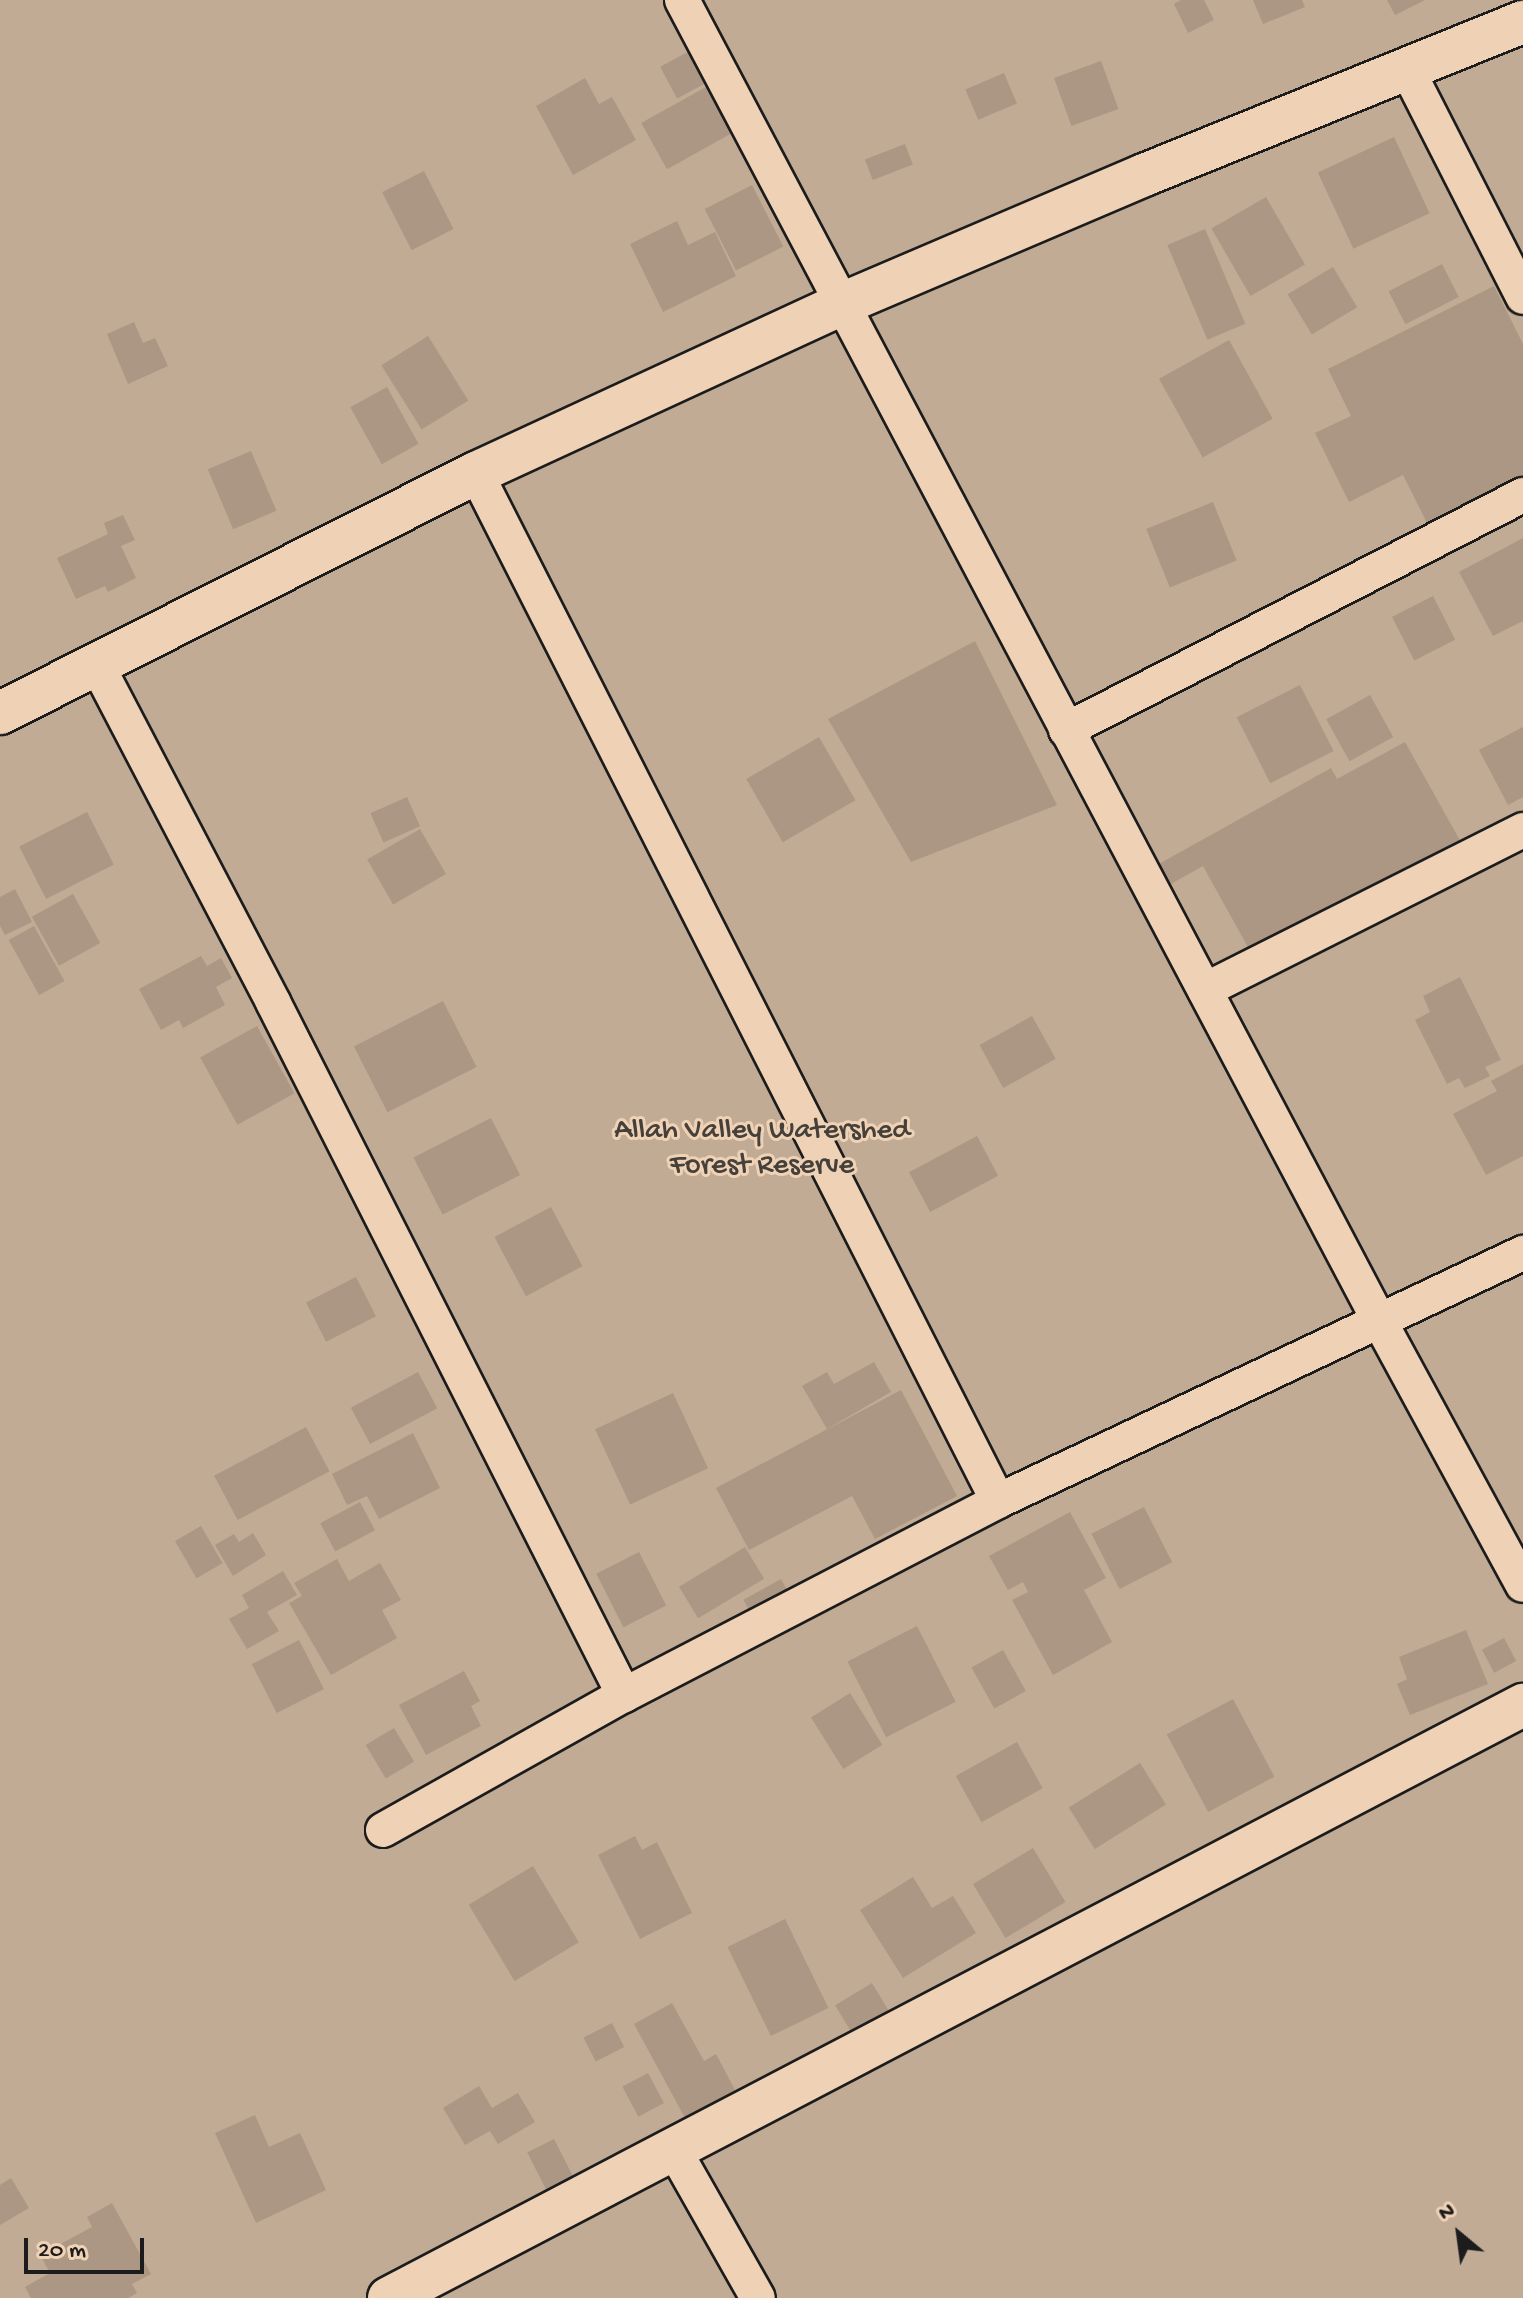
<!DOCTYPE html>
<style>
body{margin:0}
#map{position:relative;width:1523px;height:2298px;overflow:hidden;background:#e2c7ad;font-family:"Gochi Hand",sans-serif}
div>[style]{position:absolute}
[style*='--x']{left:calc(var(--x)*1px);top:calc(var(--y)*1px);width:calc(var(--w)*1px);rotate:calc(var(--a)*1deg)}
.green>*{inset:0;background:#c1ab95;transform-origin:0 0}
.building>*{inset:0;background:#ab9784;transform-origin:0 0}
.roads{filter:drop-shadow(2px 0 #1c1c1c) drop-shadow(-2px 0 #1c1c1c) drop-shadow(0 2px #1c1c1c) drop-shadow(0 -2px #1c1c1c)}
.minor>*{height:34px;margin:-17px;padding:0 17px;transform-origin:17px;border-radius:17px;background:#efd2b6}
.tertiary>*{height:42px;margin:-21px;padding:0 21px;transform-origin:21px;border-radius:21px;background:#efd2b6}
span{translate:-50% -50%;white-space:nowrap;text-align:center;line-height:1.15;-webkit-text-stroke:6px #efd2b6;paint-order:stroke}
.park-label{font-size:30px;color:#45403a}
.north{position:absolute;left:1419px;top:2194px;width:80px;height:80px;-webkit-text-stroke:6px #efd2b6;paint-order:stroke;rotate:331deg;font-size:22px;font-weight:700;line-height:32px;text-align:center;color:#1c1c1c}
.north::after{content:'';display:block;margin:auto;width:28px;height:36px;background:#1c1c1c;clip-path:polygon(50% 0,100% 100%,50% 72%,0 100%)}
.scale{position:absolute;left:24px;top:2238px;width:120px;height:36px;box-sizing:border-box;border:4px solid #1c1c1c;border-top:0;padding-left:10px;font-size:24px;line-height:28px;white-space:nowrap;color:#1c1c1c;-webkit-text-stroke:6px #efd2b6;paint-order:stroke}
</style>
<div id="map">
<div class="green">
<i style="left:0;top:0;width:1523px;height:2298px"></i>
</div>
<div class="building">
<i style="clip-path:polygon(1181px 0,1204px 0,1214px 20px,1188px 33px,1174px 4px)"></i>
<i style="clip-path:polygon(1253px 0,1302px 0,1305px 7px,1263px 24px)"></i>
<i style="clip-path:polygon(1387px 0,1425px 0,1395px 15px)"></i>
<i style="left:699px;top:46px;width:36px;height:44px;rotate:62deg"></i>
<i style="left:1101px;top:61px;width:51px;height:50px;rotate:70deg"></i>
<i style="left:1004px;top:73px;width:33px;height:42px;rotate:67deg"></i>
<i style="clip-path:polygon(585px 78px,599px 104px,612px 97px,636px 140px,573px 175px,536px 106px)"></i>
<i style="left:706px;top:87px;width:53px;height:74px;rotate:61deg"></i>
<i style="left:1394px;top:137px;width:84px;height:84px;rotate:65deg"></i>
<i style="left:905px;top:144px;width:22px;height:43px;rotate:69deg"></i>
<i style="left:424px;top:171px;width:65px;height:47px;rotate:63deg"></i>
<i style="left:752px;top:185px;width:69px;height:53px;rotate:63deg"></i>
<i style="left:1266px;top:197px;width:78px;height:63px;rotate:60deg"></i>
<i style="clip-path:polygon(677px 221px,688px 245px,715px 232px,736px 276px,663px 312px,630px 244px)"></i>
<i style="left:1205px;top:229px;width:103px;height:41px;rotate:67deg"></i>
<i style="left:1442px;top:264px;width:37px;height:60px;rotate:63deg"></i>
<i style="left:1333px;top:267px;width:47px;height:53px;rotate:59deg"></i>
<i style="clip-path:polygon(1494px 286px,1523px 344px,1523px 485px,1431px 531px,1403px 475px,1349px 502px,1315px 433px,1351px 416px,1328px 369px)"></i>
<i style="clip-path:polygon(134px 322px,143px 343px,155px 338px,168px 366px,128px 384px,107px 334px)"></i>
<i style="left:428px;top:336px;width:76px;height:55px;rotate:58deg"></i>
<i style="left:1229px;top:340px;width:90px;height:80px;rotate:61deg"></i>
<i style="left:387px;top:387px;width:65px;height:42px;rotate:61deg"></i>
<i style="left:251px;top:451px;width:65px;height:47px;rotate:67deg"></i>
<i style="left:1213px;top:502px;width:63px;height:72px;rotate:68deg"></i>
<i style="clip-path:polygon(123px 515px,135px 540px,121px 546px,136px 578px,108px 592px,105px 586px,76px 599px,57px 558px,108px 534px,104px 523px)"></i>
<i style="clip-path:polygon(1523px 538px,1523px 621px,1493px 636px,1459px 572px)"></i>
<i style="left:1433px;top:596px;width:49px;height:46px;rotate:63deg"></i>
<i style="clip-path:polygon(975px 641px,1057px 805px,911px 862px,828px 719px)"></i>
<i style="left:1300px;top:685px;width:74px;height:71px;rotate:63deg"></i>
<i style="left:1370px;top:695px;width:48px;height:50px;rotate:61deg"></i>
<i style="clip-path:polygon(1523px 727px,1523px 797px,1508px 805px,1479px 750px)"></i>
<i style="left:819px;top:737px;width:73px;height:84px;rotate:60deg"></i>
<i style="clip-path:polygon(1405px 742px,1462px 844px,1255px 960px,1203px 866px,1169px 885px,1157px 865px,1331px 768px,1337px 779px)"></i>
<i style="left:407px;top:797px;width:32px;height:40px;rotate:66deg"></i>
<i style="left:87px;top:812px;width:59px;height:76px;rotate:63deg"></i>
<i style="left:420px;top:829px;width:52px;height:61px;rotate:60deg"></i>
<i style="clip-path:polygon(15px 889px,32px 922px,5px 935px,0 926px,0 897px)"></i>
<i style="left:73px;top:894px;width:56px;height:47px;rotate:61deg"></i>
<i style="left:34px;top:926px;width:63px;height:29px;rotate:61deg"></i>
<i style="clip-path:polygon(201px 956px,207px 966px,221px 958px,232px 978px,216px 987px,225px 1005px,183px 1028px,179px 1020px,161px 1030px,139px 989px)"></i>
<i style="clip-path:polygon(1460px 977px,1501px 1060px,1485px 1067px,1490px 1076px,1465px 1088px,1459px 1078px,1447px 1084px,1415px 1020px,1430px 1012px,1423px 996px)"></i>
<i style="left:443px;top:1001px;width:74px;height:100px;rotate:63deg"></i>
<i style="left:1032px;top:1016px;width:49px;height:60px;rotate:61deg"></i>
<i style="left:257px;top:1026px;width:77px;height:65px;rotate:61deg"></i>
<i style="clip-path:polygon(1523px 1064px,1523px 1156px,1486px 1175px,1453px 1114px,1497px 1091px,1491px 1081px)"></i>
<i style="left:491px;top:1118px;width:64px;height:87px;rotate:63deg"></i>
<i style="left:977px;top:1136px;width:45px;height:77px;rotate:62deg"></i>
<i style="left:551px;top:1207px;width:67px;height:64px;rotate:62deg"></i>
<i style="left:356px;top:1277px;width:44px;height:56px;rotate:63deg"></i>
<i style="clip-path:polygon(874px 1362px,891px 1392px,827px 1429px,802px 1386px,827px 1372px,834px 1384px)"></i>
<i style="left:418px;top:1372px;width:41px;height:76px;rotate:62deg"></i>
<i style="clip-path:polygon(901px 1390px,957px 1496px,875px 1539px,852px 1496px,749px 1550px,716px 1488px)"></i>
<i style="left:673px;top:1393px;width:83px;height:86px;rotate:65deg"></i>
<i style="left:306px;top:1427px;width:50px;height:104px;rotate:62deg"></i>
<i style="clip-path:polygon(413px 1433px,440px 1488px,379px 1519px,367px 1496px,347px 1505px,332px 1474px)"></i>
<i style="left:360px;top:1502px;width:32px;height:45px;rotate:62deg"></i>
<i style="left:1144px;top:1507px;width:62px;height:59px;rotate:63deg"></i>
<i style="clip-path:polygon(1070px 1512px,1106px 1578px,1084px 1590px,1112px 1642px,1053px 1675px,1012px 1600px,1028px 1592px,1023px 1582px,1008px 1590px,989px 1556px)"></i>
<i style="left:201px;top:1526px;width:43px;height:30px;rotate:60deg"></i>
<i style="clip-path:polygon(253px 1533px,266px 1555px,233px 1576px,215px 1545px,234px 1534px,239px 1542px)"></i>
<i style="left:745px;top:1547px;width:37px;height:77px;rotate:59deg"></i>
<i style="left:639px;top:1552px;width:60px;height:48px;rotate:63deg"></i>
<i style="clip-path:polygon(337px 1559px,349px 1581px,380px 1563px,401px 1600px,382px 1610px,397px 1638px,331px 1675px,289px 1603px,302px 1596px,294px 1583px)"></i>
<i style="clip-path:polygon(283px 1571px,297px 1595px,267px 1612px,279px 1631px,247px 1649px,229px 1619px,249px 1608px,242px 1595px)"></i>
<i style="left:781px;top:1579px;width:25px;height:43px;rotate:61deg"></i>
<i style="left:917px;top:1626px;width:85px;height:78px;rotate:63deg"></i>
<i style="clip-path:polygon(1466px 1630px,1488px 1684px,1410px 1715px,1397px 1684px,1407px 1679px,1399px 1657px)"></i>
<i style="left:1504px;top:1638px;width:26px;height:25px;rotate:62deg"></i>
<i style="left:299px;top:1640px;width:55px;height:53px;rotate:63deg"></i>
<i style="left:1003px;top:1650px;width:47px;height:36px;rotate:61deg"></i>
<i style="clip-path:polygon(464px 1671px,480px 1701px,471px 1706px,481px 1726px,426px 1755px,399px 1705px)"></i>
<i style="left:850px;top:1693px;width:61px;height:46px;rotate:58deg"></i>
<i style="left:1233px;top:1699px;width:88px;height:75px;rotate:62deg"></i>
<i style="left:394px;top:1728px;width:39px;height:33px;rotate:59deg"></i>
<i style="left:1017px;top:1742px;width:53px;height:70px;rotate:61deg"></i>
<i style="left:1140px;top:1763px;width:49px;height:84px;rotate:58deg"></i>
<i style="clip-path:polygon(635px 1836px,642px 1850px,657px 1842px,692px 1913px,640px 1939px,598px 1855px)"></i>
<i style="left:1033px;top:1848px;width:63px;height:70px;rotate:59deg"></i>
<i style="left:533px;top:1866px;width:89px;height:75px;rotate:59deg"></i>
<i style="clip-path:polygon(913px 1877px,932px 1908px,953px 1896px,976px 1933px,903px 1978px,860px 1910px)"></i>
<i style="left:785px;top:1919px;width:99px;height:64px;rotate:64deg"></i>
<i style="left:872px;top:1983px;width:50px;height:43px;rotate:59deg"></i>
<i style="clip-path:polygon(672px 2003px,704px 2061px,716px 2054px,735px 2090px,685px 2118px,634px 2024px)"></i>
<i style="left:612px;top:2023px;width:27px;height:32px;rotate:63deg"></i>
<i style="left:648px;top:2073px;width:34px;height:29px;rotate:62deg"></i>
<i style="clip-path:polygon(479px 2086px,492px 2108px,518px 2093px,535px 2122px,498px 2144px,490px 2131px,465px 2145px,443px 2108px)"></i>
<i style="clip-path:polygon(255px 2115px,269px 2147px,300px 2133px,326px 2190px,256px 2223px,215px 2133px)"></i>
<i style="left:554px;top:2139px;width:44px;height:30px;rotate:63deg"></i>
<i style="clip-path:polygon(11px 2178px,29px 2208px,0 2225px,0 2185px)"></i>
<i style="clip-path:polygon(112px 2203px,151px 2274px,132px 2284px,137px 2293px,128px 2298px,31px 2298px,25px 2287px,50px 2273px,40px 2255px,92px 2227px,87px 2217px)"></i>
</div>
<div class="roads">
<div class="minor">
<i style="--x:682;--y:0;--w:1495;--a:62.17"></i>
<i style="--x:1380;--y:1322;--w:299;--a:61.5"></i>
<i style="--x:1406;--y:67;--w:258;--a:63"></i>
<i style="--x:476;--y:473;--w:1153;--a:63.08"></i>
<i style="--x:97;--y:665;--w:380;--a:62.4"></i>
<i style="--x:273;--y:1002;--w:777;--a:63.14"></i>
<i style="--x:1066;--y:730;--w:514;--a:-27.21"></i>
<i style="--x:1205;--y:990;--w:356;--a:-26.7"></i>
<i style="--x:383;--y:1830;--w:276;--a:-29.3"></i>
<i style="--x:624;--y:1695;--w:421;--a:-27.4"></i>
<i style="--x:998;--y:1501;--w:581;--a:-25.29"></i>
<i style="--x:673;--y:2148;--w:172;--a:60.5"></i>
</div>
<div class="tertiary">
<i style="--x:0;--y:713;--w:533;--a:-26.76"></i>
<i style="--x:476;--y:473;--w:405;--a:-24.8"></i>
<i style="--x:844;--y:303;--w:326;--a:-23.1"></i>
<i style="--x:1144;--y:175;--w:409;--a:-22"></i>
<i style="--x:389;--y:2298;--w:1280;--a:-27.61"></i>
</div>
</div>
<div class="park-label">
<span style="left:762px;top:1149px">Allah Valley Watershed<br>Forest Reserve</span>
</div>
<div class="north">N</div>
<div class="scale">20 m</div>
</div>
